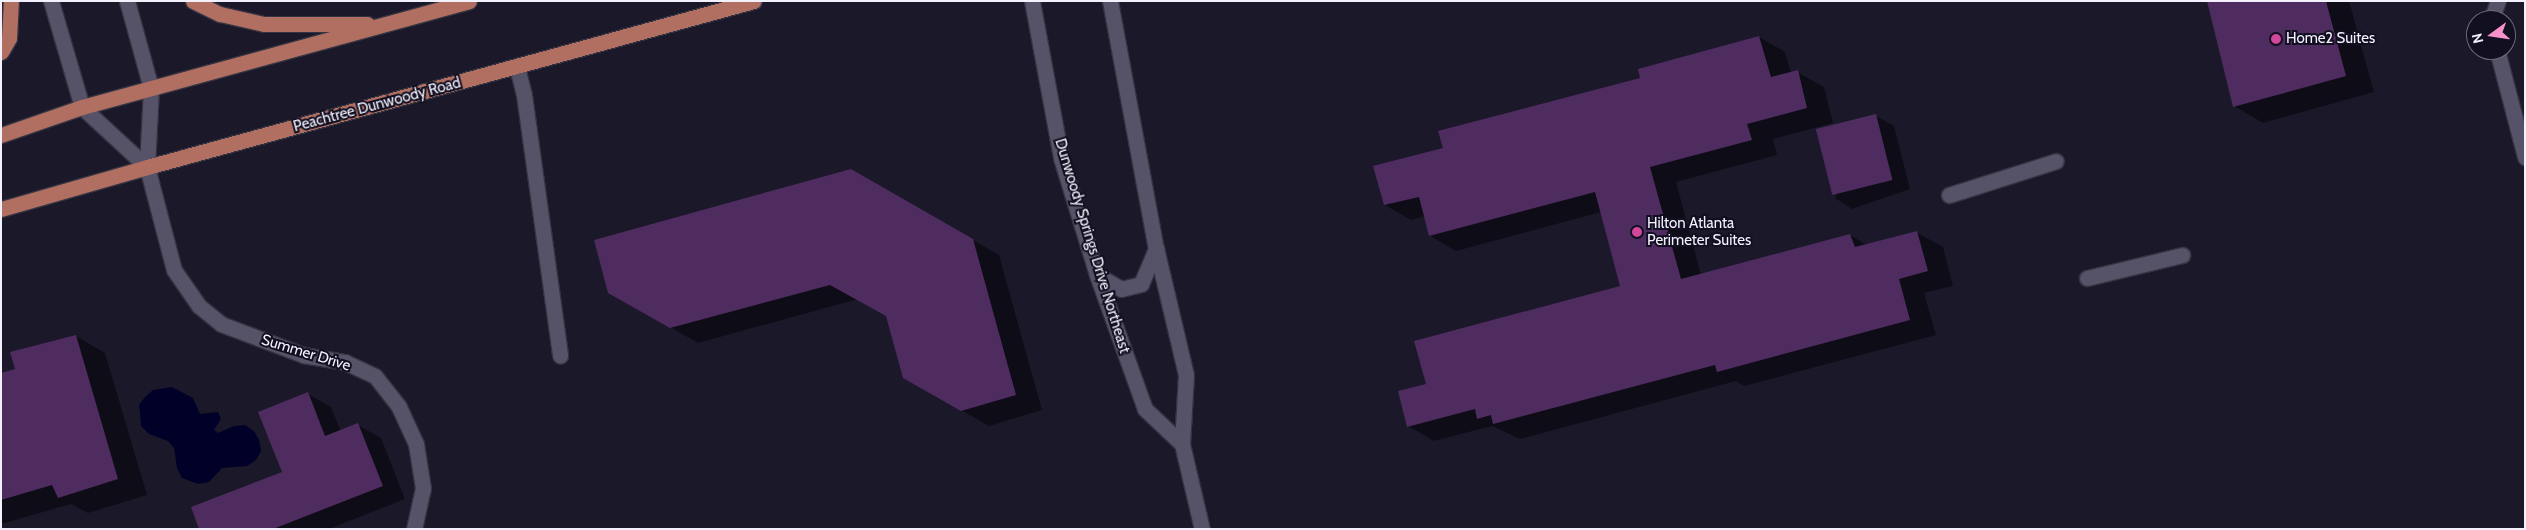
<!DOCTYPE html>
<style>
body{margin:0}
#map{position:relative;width:2526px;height:530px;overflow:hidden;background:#1b182a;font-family:Cabin,sans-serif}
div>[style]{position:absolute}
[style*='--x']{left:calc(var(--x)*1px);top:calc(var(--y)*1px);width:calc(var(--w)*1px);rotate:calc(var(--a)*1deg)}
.water>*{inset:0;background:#000029}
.shadow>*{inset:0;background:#0007}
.building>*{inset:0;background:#4f2c60;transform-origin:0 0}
.roads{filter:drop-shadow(1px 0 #353341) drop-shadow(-1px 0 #353341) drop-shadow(0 1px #353341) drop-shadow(0 -1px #353341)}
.minor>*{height:15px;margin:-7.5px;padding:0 7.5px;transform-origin:7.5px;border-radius:7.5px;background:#565268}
.major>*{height:15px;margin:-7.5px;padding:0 7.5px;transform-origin:7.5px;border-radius:7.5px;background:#b16f62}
.dots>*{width:14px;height:14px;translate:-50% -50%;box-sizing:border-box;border:2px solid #120f20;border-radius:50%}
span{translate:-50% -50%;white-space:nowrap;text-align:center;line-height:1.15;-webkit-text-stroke:4px #120f20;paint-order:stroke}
.poi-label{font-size:15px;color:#f3f1fe}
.left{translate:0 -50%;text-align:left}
.street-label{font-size:15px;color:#f3f1fe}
.frame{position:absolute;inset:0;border:2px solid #f3f1fe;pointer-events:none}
.north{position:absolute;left:2466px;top:10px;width:50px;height:50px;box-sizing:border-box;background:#120f20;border:1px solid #6c6979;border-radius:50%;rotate:256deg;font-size:14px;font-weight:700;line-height:20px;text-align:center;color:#f3f1fe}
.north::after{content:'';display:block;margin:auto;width:18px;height:22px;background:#f890cc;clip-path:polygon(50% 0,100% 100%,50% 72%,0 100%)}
</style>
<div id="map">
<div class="water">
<i style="clip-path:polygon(172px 387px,193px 398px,200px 414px,218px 412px,221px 419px,214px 430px,218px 433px,234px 426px,245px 425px,254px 431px,259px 440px,261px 451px,256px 460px,247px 466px,222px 468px,209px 482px,198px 484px,182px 478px,177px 468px,174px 448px,168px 441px,149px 434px,141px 426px,140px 414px,139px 405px,145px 397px,153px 390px)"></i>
</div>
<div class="shadow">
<i style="clip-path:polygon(2209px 1px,2349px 1px,2374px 92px,2263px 123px,2234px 106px)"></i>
<i style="clip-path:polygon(1759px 37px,1785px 52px,1791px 73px,1797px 72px,1824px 87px,1833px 123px,1773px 139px,1777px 155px,1676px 182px,1701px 275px,1850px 235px,1867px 245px,1916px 232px,1943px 247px,1953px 286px,1924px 293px,1936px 335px,1744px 386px,1736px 381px,1520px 439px,1492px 426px,1434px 441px,1408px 426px,1428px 385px,1621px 286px,1601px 212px,1456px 251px,1430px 236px,1425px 216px,1411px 220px,1385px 205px,1444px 149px)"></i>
<i style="clip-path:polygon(1876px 116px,1894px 126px,1910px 189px,1852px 209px,1835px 198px)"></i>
<i style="clip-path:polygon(851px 170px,999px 255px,1042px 410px,989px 426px,904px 377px,887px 316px,858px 299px,698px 343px,609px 292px)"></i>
<i style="clip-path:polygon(76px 336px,105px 353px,147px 495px,88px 513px,71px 504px,1px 524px,1px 374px,16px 370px)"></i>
<i style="clip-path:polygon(308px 394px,331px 407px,341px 432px,358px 425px,381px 438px,405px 499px,329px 529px,200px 529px,284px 473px)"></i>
</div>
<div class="building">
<i style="clip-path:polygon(2207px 1px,2326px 1px,2346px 76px,2233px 107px)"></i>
<i style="clip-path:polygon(1759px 36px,1771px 77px,1798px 70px,1807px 108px,1747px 124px,1752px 140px,1650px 167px,1681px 279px,1850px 234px,1855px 247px,1917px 231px,1928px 271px,1899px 279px,1910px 320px,1717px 372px,1715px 365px,1493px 424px,1491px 415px,1477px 419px,1475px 409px,1407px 427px,1398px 391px,1426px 384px,1414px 341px,1620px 286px,1595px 192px,1429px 236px,1419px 197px,1384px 205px,1373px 166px,1443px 148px,1438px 131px,1640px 78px,1638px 69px)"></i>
<i style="left:1876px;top:114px;width:68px;height:62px;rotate:76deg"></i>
<i style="clip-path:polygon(851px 169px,973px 239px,1016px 395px,961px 411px,903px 378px,886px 316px,830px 285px,670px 328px,608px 293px,594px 240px)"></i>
<i style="clip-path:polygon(76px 335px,118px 479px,58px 498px,52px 485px,1px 500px,1px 373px,15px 369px,10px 352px)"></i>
<i style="clip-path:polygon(308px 392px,325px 436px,358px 423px,383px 486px,273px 529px,199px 529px,191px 507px,282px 472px,258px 412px)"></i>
</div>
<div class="roads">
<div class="minor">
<i style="--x:51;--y:1;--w:110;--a:73.7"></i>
<i style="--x:82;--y:107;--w:88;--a:42.7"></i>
<i style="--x:127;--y:1;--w:90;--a:74.6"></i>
<i style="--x:151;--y:88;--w:79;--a:92.9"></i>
<i style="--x:147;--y:167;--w:106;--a:75.3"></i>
<i style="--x:174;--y:270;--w:44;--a:55.2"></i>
<i style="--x:199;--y:306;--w:28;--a:39"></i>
<i style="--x:221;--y:324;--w:88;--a:20.7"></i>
<i style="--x:303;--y:355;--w:43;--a:9.5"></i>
<i style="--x:345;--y:362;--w:33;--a:25"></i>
<i style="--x:375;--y:376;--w:39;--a:52"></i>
<i style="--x:399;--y:407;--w:41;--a:65.3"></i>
<i style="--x:416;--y:444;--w:45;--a:81"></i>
<i style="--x:423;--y:488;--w:42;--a:102.4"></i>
<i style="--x:1032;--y:1;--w:160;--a:79.5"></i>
<i style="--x:1061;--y:158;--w:122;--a:72.9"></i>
<i style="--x:1097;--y:275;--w:142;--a:70.3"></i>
<i style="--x:1145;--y:409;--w:51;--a:43.4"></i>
<i style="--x:1110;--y:1;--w:251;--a:79.5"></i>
<i style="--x:1156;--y:248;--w:130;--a:76.7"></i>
<i style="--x:1186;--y:375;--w:69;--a:93.3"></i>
<i style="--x:1182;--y:444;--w:87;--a:76.8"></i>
<i style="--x:2491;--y:20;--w:20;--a:-70"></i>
<i style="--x:2497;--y:50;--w:111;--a:75.3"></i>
<i style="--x:517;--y:67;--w:29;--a:76"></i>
<i style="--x:524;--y:95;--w:263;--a:82.1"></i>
<i style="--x:1949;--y:195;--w:112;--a:-17.6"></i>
<i style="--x:1097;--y:275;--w:28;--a:30"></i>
<i style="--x:1121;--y:289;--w:21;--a:-14"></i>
<i style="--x:1141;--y:284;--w:39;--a:-67"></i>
<i style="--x:2087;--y:278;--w:98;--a:-13.6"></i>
</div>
<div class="major">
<i style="--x:193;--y:1;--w:30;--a:26"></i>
<i style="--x:220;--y:14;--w:45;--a:12.8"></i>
<i style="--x:264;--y:24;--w:103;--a:0"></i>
<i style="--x:1;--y:52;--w:16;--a:-60"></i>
<i style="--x:9;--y:38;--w:37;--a:-87"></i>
<i style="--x:1;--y:135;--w:86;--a:-19.1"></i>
<i style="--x:82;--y:107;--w:401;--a:-15.3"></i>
<i style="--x:1;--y:209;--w:152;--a:-16"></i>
<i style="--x:147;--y:167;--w:629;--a:-15.3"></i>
</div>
</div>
<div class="dots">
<i style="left:2276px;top:39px;background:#d1479c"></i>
<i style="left:1637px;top:232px;background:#d1479c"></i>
</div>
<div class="poi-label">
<span class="left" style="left:2286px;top:39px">Home2 Suites</span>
<span class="left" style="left:1647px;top:232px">Hilton Atlanta<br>Perimeter Suites</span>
</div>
<div class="street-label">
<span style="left:377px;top:105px;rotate:-15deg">Peachtree Dunwoody Road</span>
<span style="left:1092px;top:246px;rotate:73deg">Dunwoody Springs Drive Northeast</span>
<span style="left:306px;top:353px;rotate:17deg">Summer Drive</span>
</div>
<div class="frame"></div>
<div class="north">N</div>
</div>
